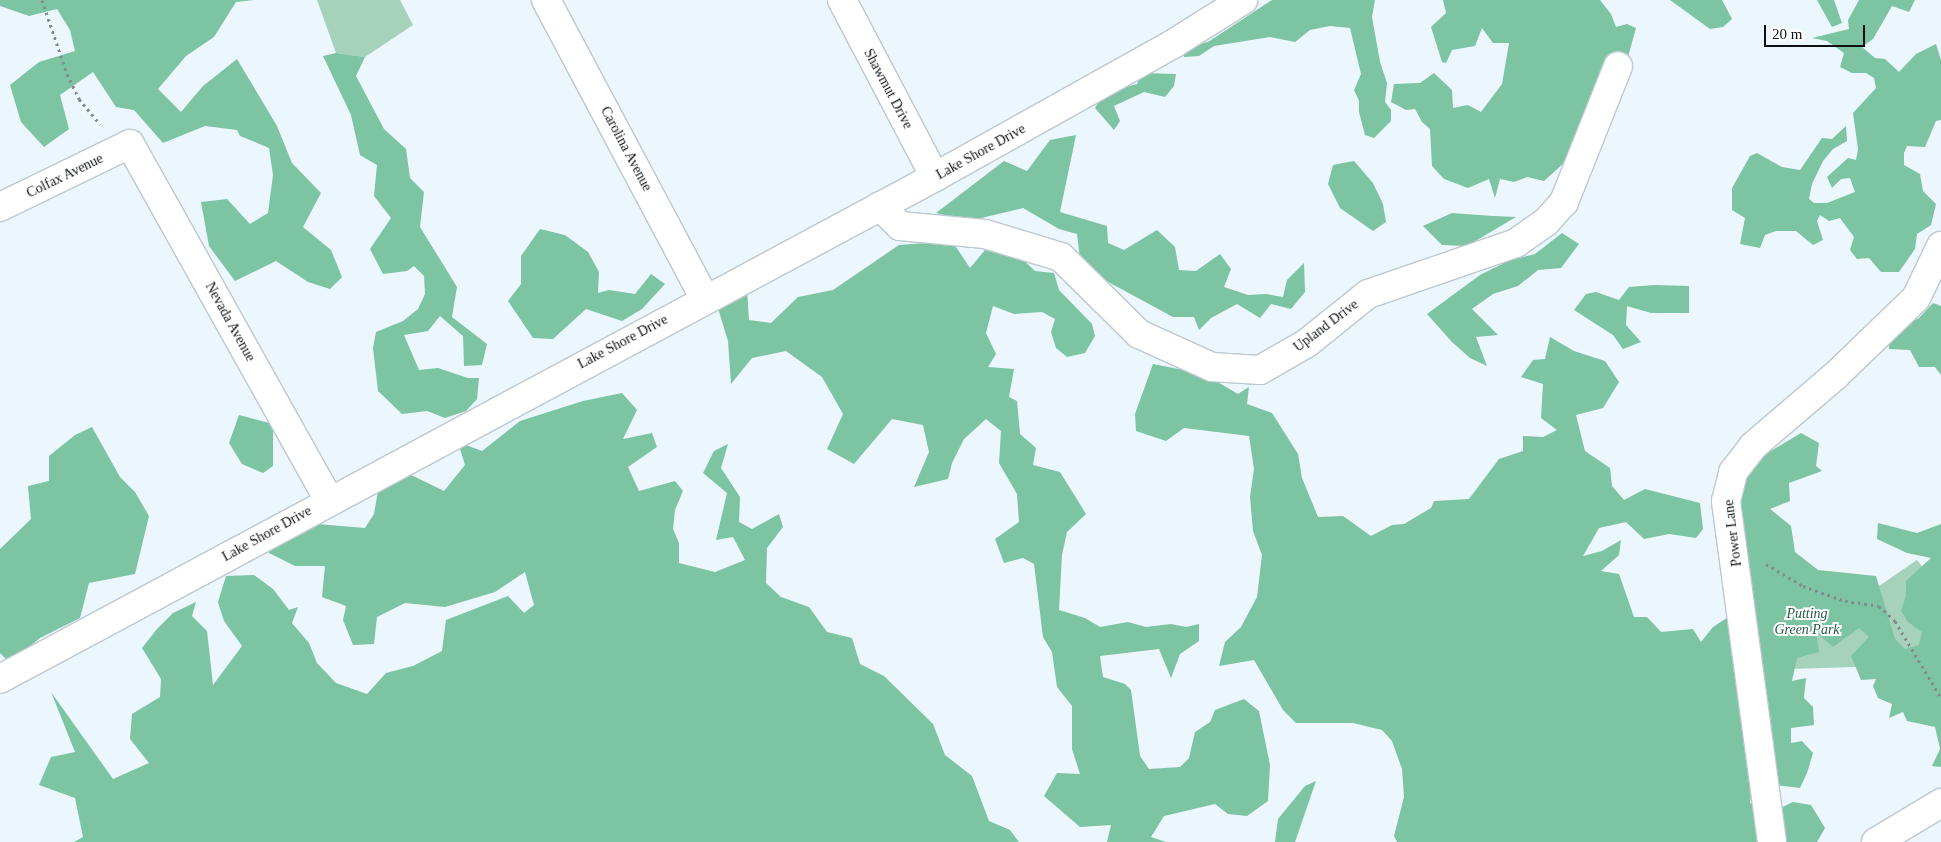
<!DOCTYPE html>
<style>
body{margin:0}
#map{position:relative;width:1941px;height:842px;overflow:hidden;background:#ebf6fd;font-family:Georgia,serif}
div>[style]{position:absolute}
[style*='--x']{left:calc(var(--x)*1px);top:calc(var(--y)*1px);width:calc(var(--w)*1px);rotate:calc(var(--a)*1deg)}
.green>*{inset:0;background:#a6d1bb}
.forest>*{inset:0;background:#7cc4a2}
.path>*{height:3px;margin-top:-1.5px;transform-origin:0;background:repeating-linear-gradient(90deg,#828a8e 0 2.5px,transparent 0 6.5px)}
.roads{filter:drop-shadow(1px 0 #bdc8cf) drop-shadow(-1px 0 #bdc8cf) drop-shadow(0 1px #bdc8cf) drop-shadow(0 -1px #bdc8cf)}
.minor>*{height:28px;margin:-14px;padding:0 14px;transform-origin:14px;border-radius:14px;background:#fff}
.tertiary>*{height:28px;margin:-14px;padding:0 14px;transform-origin:14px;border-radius:14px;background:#fff}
span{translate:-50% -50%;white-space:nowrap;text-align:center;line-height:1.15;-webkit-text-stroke:4px #fff;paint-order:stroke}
.street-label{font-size:14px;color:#0d1012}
.park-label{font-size:14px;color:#245c44;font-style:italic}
.scale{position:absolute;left:1764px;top:25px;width:101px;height:22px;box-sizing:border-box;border:2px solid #0d1012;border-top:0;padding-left:6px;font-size:15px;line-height:18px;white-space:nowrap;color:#0d1012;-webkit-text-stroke:4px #fff;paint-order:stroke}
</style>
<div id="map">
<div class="green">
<i style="clip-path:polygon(317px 0,400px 0,413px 25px,365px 57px,336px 53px)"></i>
<i style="clip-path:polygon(1769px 543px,1857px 601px,1917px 560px,1941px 589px,1922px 665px,1789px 669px)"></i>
</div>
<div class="forest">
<i style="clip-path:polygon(0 0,254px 0,236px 2px,214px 37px,186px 56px,158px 89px,181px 112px,203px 86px,237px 59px,277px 126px,292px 163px,321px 193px,303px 227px,331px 250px,342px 277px,330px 289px,308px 282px,276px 261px,235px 281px,209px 246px,201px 202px,227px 199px,250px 224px,268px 213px,273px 175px,269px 148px,240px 136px,237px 130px,205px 126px,163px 143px,134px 110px,116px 107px,93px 72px,60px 95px,69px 129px,44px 147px,21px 122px,10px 85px,39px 62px,75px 51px,70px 30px,57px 9px,29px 16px,0 6px)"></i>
<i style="clip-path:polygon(1272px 0,1375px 0,1372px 17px,1380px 62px,1387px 83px,1385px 102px,1391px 110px,1391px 121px,1374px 138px,1365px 135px,1359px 112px,1359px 101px,1354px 90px,1361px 74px,1350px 28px,1330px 26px,1310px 30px,1295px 42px,1270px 37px,1214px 46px,1199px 56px,1184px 57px,1184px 47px,1208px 42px)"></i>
<i style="clip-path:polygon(1443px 0,1600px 0,1611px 14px,1616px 27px,1627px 24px,1636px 28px,1626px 64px,1565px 162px,1544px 181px,1527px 177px,1514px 182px,1500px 179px,1495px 198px,1489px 179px,1468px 188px,1444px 179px,1432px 166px,1430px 129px,1422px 122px,1415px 109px,1406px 110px,1391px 102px,1394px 84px,1420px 83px,1434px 73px,1452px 90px,1453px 108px,1468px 105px,1481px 112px,1502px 84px,1509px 43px,1493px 43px,1482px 28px,1475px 46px,1452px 50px,1446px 63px,1442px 62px,1431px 27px,1446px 13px)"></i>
<i style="clip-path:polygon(1670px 0,1722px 0,1732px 19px,1723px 27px,1710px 29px)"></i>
<i style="clip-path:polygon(1817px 0,1834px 0,1842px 23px,1832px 27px)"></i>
<i style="clip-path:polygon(1859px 0,1915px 0,1909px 12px,1892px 6px,1873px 39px,1862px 47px,1875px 58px,1885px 59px,1899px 72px,1916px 54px,1936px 44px,1941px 60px,1941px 120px,1936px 121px,1925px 147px,1907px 146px,1904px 153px,1904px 165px,1920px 174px,1923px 191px,1936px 204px,1931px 225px,1917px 234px,1915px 249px,1899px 272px,1881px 272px,1869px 258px,1857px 259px,1850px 250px,1854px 237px,1840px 218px,1829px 221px,1820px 215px,1817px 221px,1823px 240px,1813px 245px,1796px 231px,1776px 231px,1765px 235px,1760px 248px,1740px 244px,1745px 218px,1732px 210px,1732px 188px,1750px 156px,1757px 153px,1782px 167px,1800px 170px,1822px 138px,1832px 139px,1846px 126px,1847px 141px,1833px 149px,1823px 161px,1812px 184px,1809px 199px,1814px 203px,1827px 203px,1855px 192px,1850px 178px,1841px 179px,1832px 188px,1827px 177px,1848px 158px,1856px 160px,1858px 149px,1853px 113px,1876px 88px,1874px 78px,1866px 73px,1852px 73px,1840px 67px,1844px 53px,1827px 41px,1812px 38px,1849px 29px,1848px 20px)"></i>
<i style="clip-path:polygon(336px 53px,365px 57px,356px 76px,384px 129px,406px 149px,410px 178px,424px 192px,420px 227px,457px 287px,452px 317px,487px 344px,482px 365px,464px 366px,463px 336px,440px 316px,428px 331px,404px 335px,419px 370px,438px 368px,468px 378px,479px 378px,477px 399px,466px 411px,445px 418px,427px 411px,402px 414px,378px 391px,373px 348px,376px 332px,403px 321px,418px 309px,425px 294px,424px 276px,414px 266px,407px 271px,383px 274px,370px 249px,391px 218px,374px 196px,377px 165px,360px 155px,351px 115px,323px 56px)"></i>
<i style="clip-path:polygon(1142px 73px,1176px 74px,1174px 86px,1165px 97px,1144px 92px,1114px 106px,1120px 121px,1114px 130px,1095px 108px,1104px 93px,1137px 84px)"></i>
<i style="clip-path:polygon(1076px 135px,1060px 212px,1107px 226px,1108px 243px,1124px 250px,1157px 230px,1175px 247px,1179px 270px,1196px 271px,1220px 254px,1231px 269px,1224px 287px,1248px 295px,1266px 294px,1283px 297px,1287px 280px,1304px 263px,1305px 292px,1291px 309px,1271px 304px,1260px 318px,1237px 304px,1211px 318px,1199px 330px,1194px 317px,1173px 317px,1099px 277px,1080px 258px,1077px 234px,1059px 229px,1023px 208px,969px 221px,936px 213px,1004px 161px,1027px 171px,1050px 140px)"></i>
<i style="clip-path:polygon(1354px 161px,1373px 183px,1383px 204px,1386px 222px,1373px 231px,1340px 208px,1328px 184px,1333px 165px)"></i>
<i style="clip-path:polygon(1452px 213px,1493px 216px,1516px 217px,1467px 246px,1442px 245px,1423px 226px)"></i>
<i style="clip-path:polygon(540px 229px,565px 235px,588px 252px,599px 272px,598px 293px,609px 290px,635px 294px,651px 274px,665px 284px,642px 309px,622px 321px,586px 309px,553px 339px,533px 338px,508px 301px,521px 284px,521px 256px)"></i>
<i style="clip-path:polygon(1562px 233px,1579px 244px,1561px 268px,1538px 270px,1518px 286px,1493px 294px,1472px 309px,1498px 335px,1476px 337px,1487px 366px,1470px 358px,1452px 342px,1427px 314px,1480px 275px,1508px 261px,1535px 254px)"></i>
<i style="clip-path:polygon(952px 241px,970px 268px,985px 250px,1016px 253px,1035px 271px,1054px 273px,1059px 290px,1092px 324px,1095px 336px,1085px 353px,1067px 357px,1056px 348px,1051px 332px,1055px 319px,1042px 312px,1014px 314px,993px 306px,986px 333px,996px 354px,988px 367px,1014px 369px,1009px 397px,1017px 401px,1020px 434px,1036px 448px,1033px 465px,1060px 472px,1086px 514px,1067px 532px,1062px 555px,1059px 610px,1085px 618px,1100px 627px,1128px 622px,1146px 627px,1171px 624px,1186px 627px,1199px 624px,1199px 641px,1180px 654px,1171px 678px,1159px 649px,1100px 656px,1103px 677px,1125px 684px,1131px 690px,1140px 756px,1149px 769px,1180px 767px,1189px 758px,1195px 732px,1210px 722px,1215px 710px,1244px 699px,1259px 711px,1270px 765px,1268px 801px,1247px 816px,1228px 814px,1215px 804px,1164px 816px,1151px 837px,1166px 842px,1107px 842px,1111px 825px,1080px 827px,1044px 796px,1057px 773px,1080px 774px,1072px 749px,1072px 706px,1057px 687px,1052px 652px,1043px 637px,1034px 564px,1023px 558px,1004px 563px,995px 539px,1019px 522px,1017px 494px,999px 463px,1001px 431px,986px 419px,964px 439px,952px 463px,948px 479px,914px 487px,929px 452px,923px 425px,892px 419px,854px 464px,827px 449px,843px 414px,822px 377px,786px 351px,752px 358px,731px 384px,728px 341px,717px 305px,747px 290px,749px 320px,771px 323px,798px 297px,833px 290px,899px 245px)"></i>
<i style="clip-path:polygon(1655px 285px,1689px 286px,1689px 313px,1651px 313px,1627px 306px,1626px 325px,1641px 342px,1623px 349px,1613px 335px,1574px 310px,1586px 294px,1596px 292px,1619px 300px,1629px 287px)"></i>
<i style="clip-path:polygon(1933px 303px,1941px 306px,1941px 375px,1935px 367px,1919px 367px,1910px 350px,1889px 349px,1891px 311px,1918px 319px)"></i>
<i style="clip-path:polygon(1550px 337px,1574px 351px,1605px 361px,1619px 382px,1603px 408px,1576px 415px,1585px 451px,1610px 468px,1612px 486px,1624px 500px,1645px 489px,1700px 503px,1703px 529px,1696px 538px,1669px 534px,1644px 539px,1626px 522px,1599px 528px,1583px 556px,1602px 551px,1621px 540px,1619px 555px,1601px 571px,1619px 574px,1634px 617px,1647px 617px,1661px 632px,1693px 629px,1701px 642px,1713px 627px,1748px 604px,1729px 519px,1743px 494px,1744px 473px,1756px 460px,1801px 433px,1819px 443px,1816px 466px,1822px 471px,1789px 483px,1790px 501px,1770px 509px,1791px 526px,1795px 552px,1818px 570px,1876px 576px,1895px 639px,1905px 649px,1919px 645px,1922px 632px,1908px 622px,1901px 611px,1906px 596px,1906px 581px,1931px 558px,1907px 553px,1877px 539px,1878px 523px,1917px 533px,1941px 524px,1941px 767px,1932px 766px,1940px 749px,1935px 727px,1907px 721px,1903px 712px,1889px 718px,1892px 704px,1878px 698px,1873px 686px,1876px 679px,1861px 680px,1851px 656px,1869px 637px,1859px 628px,1833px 647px,1816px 632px,1819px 652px,1797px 658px,1792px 681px,1806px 678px,1804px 698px,1813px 707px,1814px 725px,1791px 728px,1791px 743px,1802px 741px,1813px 753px,1807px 773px,1800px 788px,1753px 782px,1750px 803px,1776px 810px,1793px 802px,1811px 805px,1825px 828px,1817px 842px,1397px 842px,1394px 836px,1404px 797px,1402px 769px,1392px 741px,1382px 730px,1353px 723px,1296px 723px,1283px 710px,1254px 660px,1219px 666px,1225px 642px,1241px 627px,1257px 597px,1262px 555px,1253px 531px,1250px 497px,1254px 469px,1249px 436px,1184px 428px,1166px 441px,1136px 431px,1135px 414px,1153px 364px,1204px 374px,1238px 394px,1249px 387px,1247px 404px,1272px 413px,1298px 454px,1302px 478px,1318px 517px,1343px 516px,1371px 536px,1392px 525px,1404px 524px,1431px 508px,1434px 501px,1469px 499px,1499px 459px,1523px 451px,1523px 436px,1543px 437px,1557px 430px,1541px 418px,1543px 384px,1521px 377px,1533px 360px,1545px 359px)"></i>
<i style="clip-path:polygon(622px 393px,637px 410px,623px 439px,652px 433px,657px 447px,628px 467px,639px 491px,675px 481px,683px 491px,675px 510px,673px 529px,679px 543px,679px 563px,715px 572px,745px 560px,733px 537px,716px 540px,727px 493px,703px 473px,714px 451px,728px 444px,721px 468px,740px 497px,739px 522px,752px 529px,779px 514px,783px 527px,767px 548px,766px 583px,781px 597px,809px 607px,827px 632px,852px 638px,860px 664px,884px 676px,933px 724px,945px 755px,972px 776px,989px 821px,1010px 830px,1019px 842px,74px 842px,83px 837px,75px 798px,39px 785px,51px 757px,75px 752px,51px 692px,113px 779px,149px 763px,130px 739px,132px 714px,160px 697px,161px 679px,142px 648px,157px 629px,173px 613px,196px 602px,192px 616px,207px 631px,213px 685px,242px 646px,224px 621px,218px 602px,226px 576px,254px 575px,273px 589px,289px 610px,298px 607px,292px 623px,309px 643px,317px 663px,336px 683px,367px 694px,386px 673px,413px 666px,442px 651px,446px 620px,508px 596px,524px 613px,534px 605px,525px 572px,495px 592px,445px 607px,405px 603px,377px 617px,374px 644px,353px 645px,343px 620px,346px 606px,322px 597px,325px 566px,295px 566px,269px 553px,273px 539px,305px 523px,365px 528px,374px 514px,379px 485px,409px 474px,444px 491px,465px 465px,458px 442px,482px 451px,520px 421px,583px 401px)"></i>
<i style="clip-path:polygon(239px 415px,273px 424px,273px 466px,263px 473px,242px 464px,229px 443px)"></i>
<i style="clip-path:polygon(92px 427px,120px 477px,135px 492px,149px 516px,135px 574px,89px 583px,80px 618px,40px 638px,10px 663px,0 653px,0 549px,31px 519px,28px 486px,49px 481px,49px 456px,75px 435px)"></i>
<i style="clip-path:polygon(1316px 781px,1295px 842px,1275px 842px,1278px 819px,1305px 786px)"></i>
</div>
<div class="path">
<i style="--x:42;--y:0;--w:78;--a:71.3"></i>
<i style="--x:67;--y:74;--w:28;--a:64"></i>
<i style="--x:79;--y:99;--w:33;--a:50"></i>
<i style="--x:1766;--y:564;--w:43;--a:30.7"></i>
<i style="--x:1803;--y:586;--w:45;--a:19.7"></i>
<i style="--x:1845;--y:601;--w:34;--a:8"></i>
<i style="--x:1879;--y:606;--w:22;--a:43"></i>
<i style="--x:1895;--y:621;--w:90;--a:59.1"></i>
</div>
<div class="roads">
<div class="minor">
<i style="--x:546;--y:0;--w:339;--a:62"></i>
<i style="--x:842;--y:0;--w:200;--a:62.3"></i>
<i style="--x:880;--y:206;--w:28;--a:45"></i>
<i style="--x:900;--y:226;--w:85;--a:5.4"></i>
<i style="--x:985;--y:234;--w:79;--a:16.8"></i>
<i style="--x:1061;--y:257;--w:110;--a:44.6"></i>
<i style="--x:1139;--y:334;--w:80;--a:24.3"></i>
<i style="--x:1212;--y:367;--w:48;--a:3.6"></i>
<i style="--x:1260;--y:370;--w:54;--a:-29.9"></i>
<i style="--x:1307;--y:343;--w:78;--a:-38.8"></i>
<i style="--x:1368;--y:294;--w:157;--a:-19"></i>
<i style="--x:1516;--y:243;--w:37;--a:-35"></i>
<i style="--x:1546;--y:222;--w:27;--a:-48"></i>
<i style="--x:1564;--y:202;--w:146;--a:-68.3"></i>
<i style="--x:0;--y:207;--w:144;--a:-25.9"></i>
<i style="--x:130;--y:144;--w:408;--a:60.8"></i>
<i style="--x:1772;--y:842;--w:344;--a:-97.7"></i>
<i style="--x:1726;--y:501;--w:30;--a:-76"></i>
<i style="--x:1733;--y:472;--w:33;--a:-52"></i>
<i style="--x:1753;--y:446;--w:108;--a:-40.5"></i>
<i style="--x:1835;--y:376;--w:112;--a:-43.9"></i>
<i style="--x:1916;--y:298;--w:58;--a:-64.3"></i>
<i style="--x:1876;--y:842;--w:76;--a:-31"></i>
</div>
<div class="tertiary">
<i style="--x:0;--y:679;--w:1061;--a:-28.23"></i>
<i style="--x:935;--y:177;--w:273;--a:-29.2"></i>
<i style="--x:1173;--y:44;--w:83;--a:-32.2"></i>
</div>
</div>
<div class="street-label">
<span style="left:888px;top:89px;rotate:62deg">Shawmut Drive</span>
<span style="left:626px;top:149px;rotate:62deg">Carolina Avenue</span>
<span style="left:981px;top:152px;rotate:-29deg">Lake Shore Drive</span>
<span style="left:65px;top:176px;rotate:-26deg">Colfax Avenue</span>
<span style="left:230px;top:322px;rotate:61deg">Nevada Avenue</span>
<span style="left:1326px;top:326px;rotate:-37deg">Upland Drive</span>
<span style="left:623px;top:342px;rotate:-28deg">Lake Shore Drive</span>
<span style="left:1733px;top:533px;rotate:-97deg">Power Lane</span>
<span style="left:267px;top:534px;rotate:-29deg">Lake Shore Drive</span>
</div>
<div class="park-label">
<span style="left:1807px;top:622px">Putting<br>Green Park</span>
</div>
<div class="scale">20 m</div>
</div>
